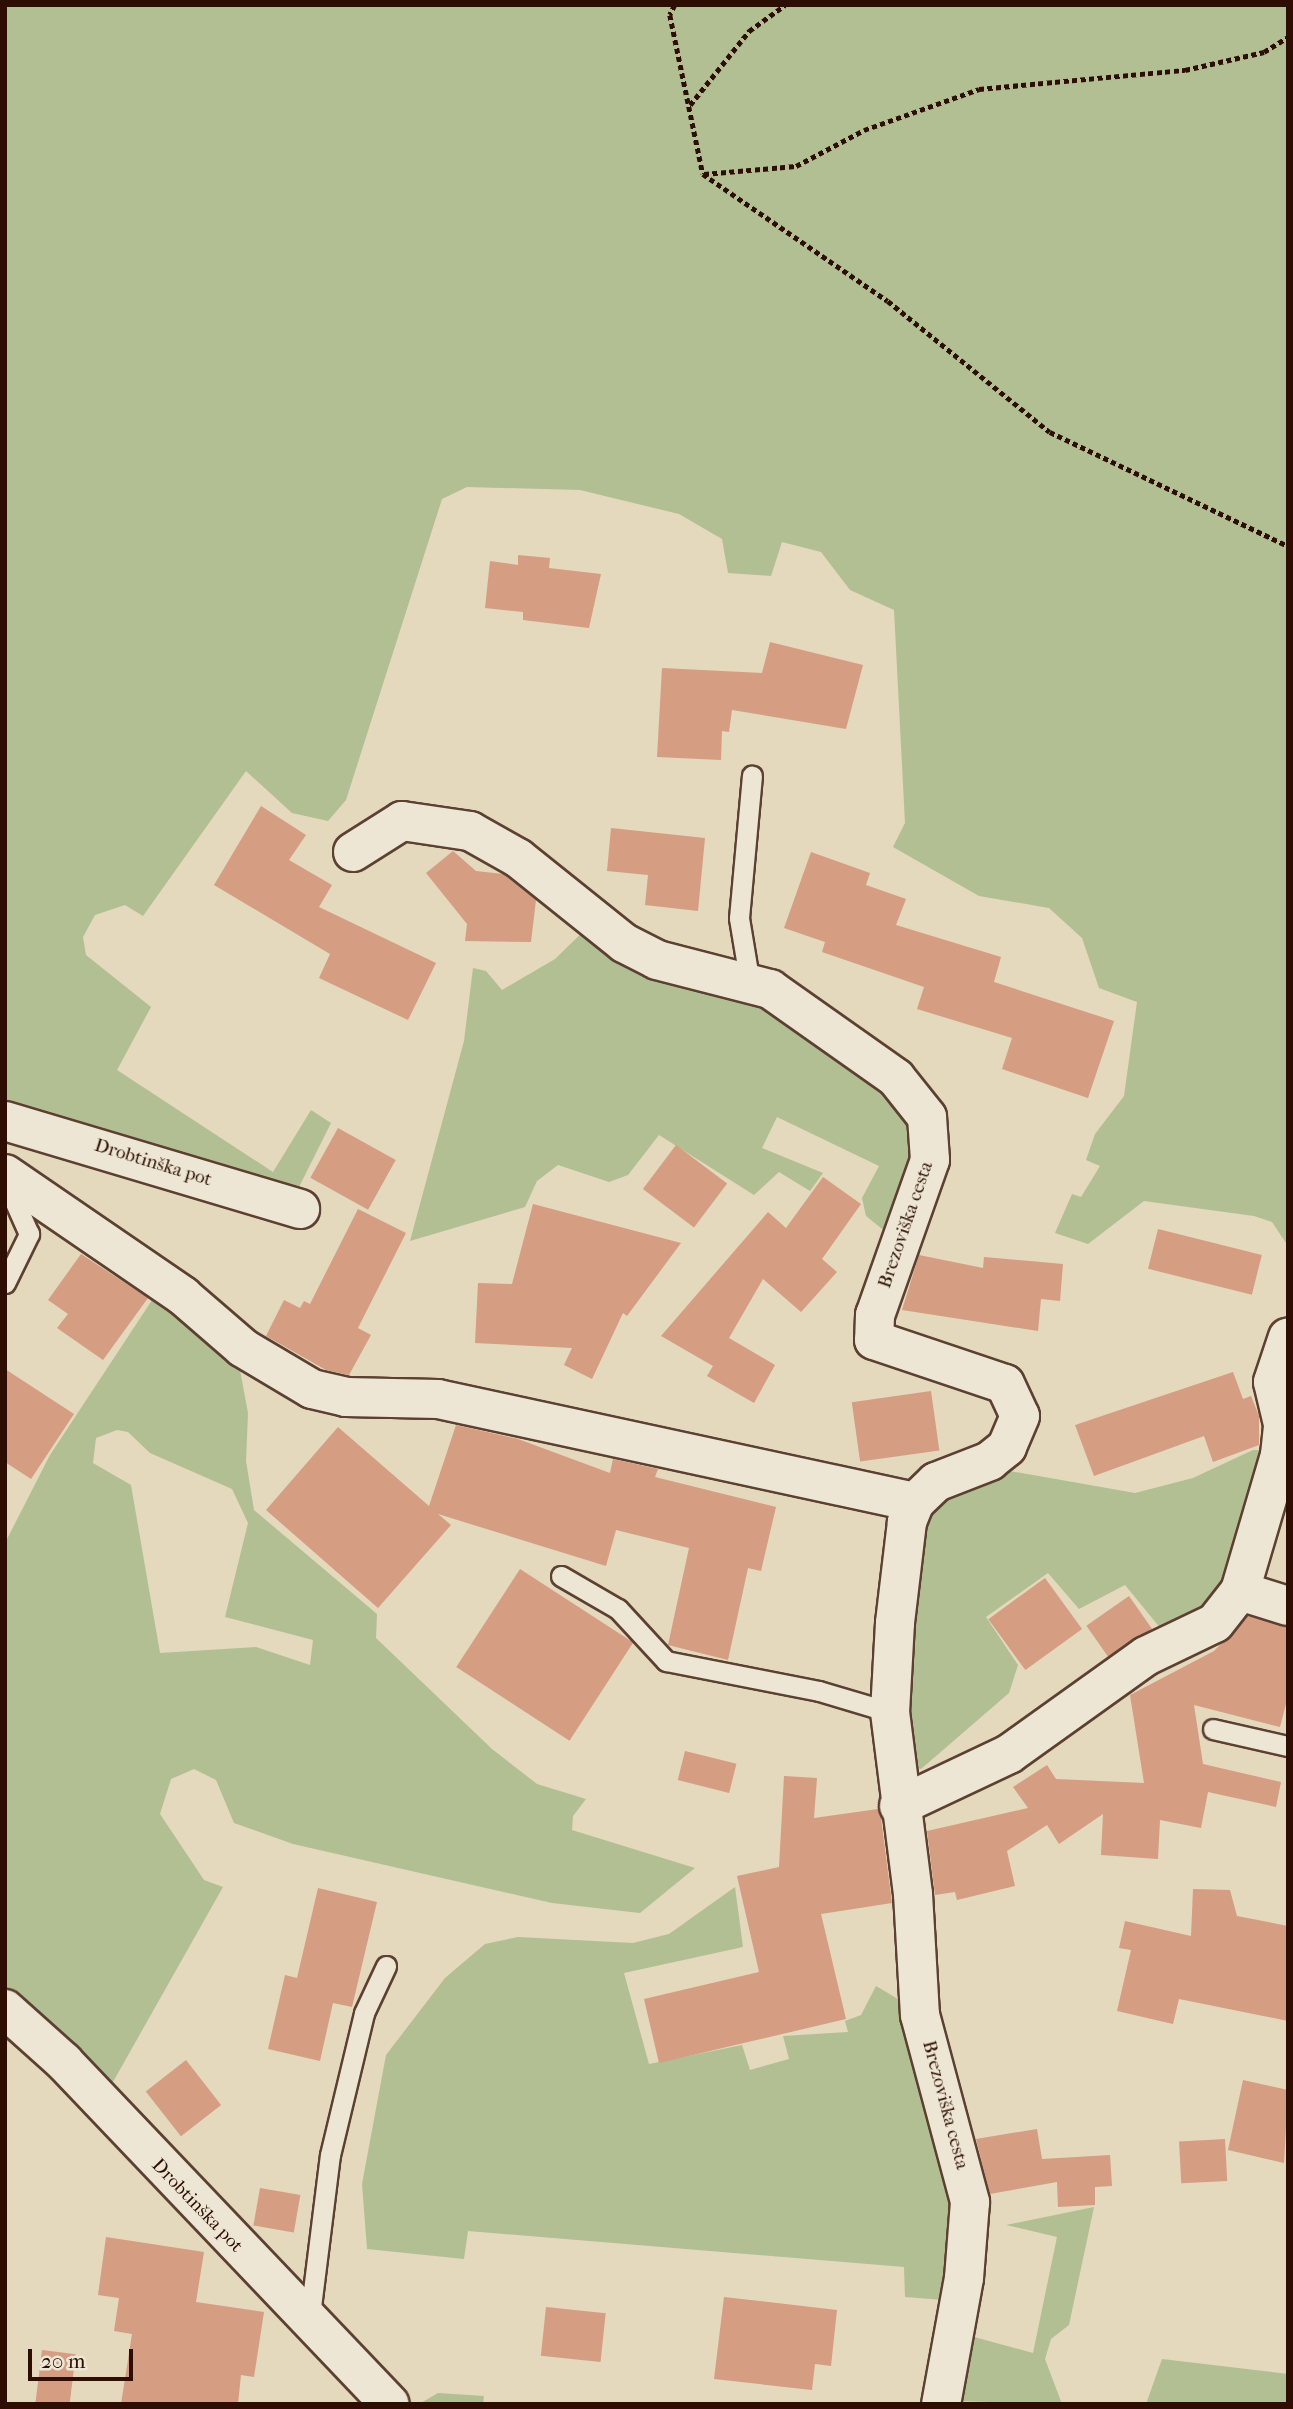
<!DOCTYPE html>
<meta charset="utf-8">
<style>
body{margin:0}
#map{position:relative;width:1293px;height:2409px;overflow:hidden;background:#e4d8bd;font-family:"IM FELL French Canon",serif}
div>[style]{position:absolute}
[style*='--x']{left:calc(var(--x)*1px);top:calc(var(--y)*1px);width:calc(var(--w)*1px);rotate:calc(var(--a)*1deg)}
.green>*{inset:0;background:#b2bf93}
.building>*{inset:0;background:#d59d82;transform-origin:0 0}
.path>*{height:4.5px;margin-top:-2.25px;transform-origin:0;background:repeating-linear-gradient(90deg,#2e0e02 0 5px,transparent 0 8.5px)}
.roads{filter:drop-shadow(2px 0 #5c4031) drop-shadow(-2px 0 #5c4031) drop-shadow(0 2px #5c4031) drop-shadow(0 -2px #5c4031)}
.service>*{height:19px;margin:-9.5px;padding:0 9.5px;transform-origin:9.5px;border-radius:9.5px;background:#ede6d4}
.minor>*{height:38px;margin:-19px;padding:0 19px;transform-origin:19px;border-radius:19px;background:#ede6d4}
span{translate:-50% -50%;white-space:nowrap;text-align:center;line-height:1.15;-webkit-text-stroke:6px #ede6d4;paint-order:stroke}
.street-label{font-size:19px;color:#2e0e02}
.frame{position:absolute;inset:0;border:7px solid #2e0e02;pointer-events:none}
.scale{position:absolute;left:28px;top:2349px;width:105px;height:32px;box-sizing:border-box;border:4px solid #2e0e02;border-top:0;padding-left:9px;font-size:21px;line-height:24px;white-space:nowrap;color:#2e0e02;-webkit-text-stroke:5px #ede6d4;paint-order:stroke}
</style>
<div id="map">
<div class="green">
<i style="clip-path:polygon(5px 5px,1288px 5px,1288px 1246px,1272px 1222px,1254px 1216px,1144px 1201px,1088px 1244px,1055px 1233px,1072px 1194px,1081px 1197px,1100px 1166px,1086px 1160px,1095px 1134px,1124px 1096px,1137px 1002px,1099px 988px,1082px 938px,1049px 908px,979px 896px,893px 847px,905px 823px,894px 610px,850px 590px,821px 552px,782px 542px,771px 576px,728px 573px,722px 539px,679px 514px,580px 490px,467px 487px,442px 499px,346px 800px,328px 821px,292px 813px,246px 771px,143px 916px,125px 905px,95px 915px,83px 937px,86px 955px,151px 1007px,117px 1070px,273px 1172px,311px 1110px,331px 1123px,295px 1195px,5px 1113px)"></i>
<i style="clip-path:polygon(587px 928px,759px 999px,852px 1061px,919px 1126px,892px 1237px,866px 1216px,862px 1198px,879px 1166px,777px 1117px,762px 1148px,823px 1173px,810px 1191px,779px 1172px,754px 1195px,659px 1135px,628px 1175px,609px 1182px,558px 1165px,537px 1181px,525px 1207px,410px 1241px,464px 1041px,473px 968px,486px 971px,502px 990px,555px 959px)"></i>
<i style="clip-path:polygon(evenodd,160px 1288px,237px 1354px,248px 1413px,246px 1461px,254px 1510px,377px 1614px,376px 1638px,492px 1749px,537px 1784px,586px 1799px,573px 1816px,572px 1830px,695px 1868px,640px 1913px,552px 1903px,293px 1844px,234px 1823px,216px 1780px,194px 1769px,171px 1779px,160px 1814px,204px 1880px,223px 1887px,109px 2089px,5px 1995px,5px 1543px,50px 1455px,160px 1288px,117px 1430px,128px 1432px,150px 1453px,232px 1489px,248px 1523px,225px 1617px,313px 1640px,310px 1665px,256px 1647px,160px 1653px,131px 1485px,93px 1463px,96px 1438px,117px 1430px)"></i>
<i style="clip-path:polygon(1253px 1450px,1273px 1450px,1238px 1565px,1201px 1619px,1166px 1635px,1125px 1585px,1079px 1609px,1048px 1573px,986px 1617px,1018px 1665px,1009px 1693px,921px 1769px,913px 1766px,906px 1722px,913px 1570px,928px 1520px,953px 1488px,1004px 1470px,1135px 1493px,1193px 1478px)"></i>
<i style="clip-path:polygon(735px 1887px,743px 1947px,624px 1973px,649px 2064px,742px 2045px,750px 2070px,789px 2059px,783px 2036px,848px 2032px,845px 2021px,861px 2015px,876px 1986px,898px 1999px,949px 2179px,952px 2251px,944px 2300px,905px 2297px,904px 2267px,468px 2231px,464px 2259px,367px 2249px,362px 2184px,386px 2055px,445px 1978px,485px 1944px,518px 1937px,633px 1943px,669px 1934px)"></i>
<i style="clip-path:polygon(1094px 2207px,1069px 2325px,1051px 2339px,1045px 2359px,1062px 2404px,954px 2401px,967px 2335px,1033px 2353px,1057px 2237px,1006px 2225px)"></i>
<i style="clip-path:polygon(1162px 2359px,1288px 2374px,1288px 2404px,1146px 2404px)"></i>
<i style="clip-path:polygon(438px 2393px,484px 2396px,483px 2404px,419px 2404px)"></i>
</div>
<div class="building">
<i style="clip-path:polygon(518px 555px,550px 558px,549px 568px,601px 574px,589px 628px,523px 620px,523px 612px,485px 608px,490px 561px,518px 565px)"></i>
<i style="clip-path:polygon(770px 642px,863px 665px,846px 729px,732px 710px,729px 732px,722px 731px,721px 760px,657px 757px,662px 668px,762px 673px)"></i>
<i style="clip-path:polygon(261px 806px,306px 835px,289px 860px,332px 885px,319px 907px,436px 963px,408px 1020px,319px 978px,330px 954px,214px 885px)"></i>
<i style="clip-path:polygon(611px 828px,705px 838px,698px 911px,645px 905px,648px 875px,607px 871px)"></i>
<i style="clip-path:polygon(453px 851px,476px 871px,503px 874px,536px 900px,531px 942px,465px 941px,467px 924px,426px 873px)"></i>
<i style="clip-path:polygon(811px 852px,870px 873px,866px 885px,906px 899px,896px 925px,1001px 957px,994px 982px,1114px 1021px,1088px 1098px,1002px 1069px,1012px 1038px,917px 1009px,924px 987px,822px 952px,825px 942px,784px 928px)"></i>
<i style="left:338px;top:1128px;width:66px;height:57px;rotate:29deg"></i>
<i style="left:676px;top:1145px;width:64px;height:55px;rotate:37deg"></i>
<i style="clip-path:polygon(823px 1177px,861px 1204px,822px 1259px,837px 1272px,801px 1312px,763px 1279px,729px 1338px,775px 1365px,754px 1403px,707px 1376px,713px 1366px,661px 1336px,768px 1212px,786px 1228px)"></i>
<i style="clip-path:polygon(533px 1204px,681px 1243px,627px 1316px,623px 1313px,592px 1379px,564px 1365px,572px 1348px,475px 1343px,478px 1283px,512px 1284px)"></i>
<i style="clip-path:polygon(358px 1209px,406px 1233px,358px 1328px,371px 1335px,349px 1375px,326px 1370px,266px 1336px,284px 1300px,300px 1308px,304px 1301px,310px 1304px)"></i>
<i style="left:1158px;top:1229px;width:107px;height:41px;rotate:14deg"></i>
<i style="clip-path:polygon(81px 1254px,148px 1298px,103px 1360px,57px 1328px,68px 1314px,48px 1300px)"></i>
<i style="clip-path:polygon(919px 1255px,983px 1268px,984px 1257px,1063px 1264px,1060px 1301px,1041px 1299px,1038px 1331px,902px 1310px)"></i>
<i style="clip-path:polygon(5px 1369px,74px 1414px,31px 1479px,5px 1462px)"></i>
<i style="clip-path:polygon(1233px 1372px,1243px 1399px,1251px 1396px,1259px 1416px,1259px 1445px,1213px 1462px,1204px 1436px,1094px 1476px,1075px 1425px)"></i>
<i style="left:931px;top:1391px;width:60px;height:80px;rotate:82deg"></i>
<i style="clip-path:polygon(456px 1425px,518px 1439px,610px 1473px,613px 1459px,658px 1469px,655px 1477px,776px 1507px,761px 1571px,748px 1568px,728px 1660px,668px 1645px,689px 1548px,616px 1530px,606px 1566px,438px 1514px,451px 1525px,378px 1608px,266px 1510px,338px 1427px,429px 1506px)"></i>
<i style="left:520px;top:1569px;width:135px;height:117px;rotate:33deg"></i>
<i style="left:1045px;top:1578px;width:63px;height:70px;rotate:54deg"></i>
<i style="left:1129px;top:1596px;width:40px;height:52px;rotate:55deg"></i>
<i style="clip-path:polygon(1248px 1616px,1288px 1627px,1288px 1696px,1280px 1727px,1194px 1705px,1203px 1764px,1281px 1782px,1276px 1807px,1208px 1792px,1201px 1828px,1160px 1820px,1158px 1859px,1101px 1855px,1103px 1814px,1059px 1844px,1047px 1825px,1007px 1851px,1015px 1886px,957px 1900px,955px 1892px,935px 1895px,927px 1831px,1028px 1808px,1013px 1787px,1047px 1765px,1056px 1779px,1144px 1783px,1130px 1695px,1214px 1651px)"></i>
<i style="left:685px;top:1751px;width:53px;height:30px;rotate:14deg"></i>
<i style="clip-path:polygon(784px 1776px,817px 1778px,814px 1818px,878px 1809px,881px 1818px,892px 1903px,821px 1914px,846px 2019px,659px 2063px,644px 1999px,759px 1972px,737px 1876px,779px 1867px)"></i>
<i style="clip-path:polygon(318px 1888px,377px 1902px,352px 2007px,333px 2003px,320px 2061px,268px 2049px,285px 1975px,297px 1978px)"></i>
<i style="clip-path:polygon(1193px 1889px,1230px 1890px,1237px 1916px,1288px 1926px,1288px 2021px,1179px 1999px,1173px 2024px,1117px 2011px,1131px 1950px,1119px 1948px,1125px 1921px,1191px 1936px)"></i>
<i style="left:186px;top:2060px;width:57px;height:51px;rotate:52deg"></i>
<i style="clip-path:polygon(1243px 2080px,1288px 2090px,1284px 2163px,1228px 2150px)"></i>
<i style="clip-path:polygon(1037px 2129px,1042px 2159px,1110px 2155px,1112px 2186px,1095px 2187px,1095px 2205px,1058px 2207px,1057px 2182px,990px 2194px,976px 2139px)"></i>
<i style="left:1225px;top:2139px;width:42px;height:46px;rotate:87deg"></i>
<i style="left:260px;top:2188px;width:41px;height:38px;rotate:10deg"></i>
<i style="clip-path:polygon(106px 2237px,204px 2252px,196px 2302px,264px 2312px,254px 2377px,241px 2375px,238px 2404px,121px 2404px,132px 2334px,114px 2331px,119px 2298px,98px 2295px)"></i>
<i style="clip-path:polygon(724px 2297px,837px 2310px,831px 2366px,815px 2364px,812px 2390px,714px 2379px)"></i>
<i style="left:546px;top:2307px;width:60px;height:49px;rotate:6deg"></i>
<i style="left:42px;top:2350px;width:34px;height:54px;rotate:7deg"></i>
</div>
<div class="path">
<i style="--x:675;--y:5;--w:11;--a:117"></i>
<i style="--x:670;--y:15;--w:162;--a:78.3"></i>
<i style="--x:703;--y:174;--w:224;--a:34.5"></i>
<i style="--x:888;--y:301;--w:208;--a:39"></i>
<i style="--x:1050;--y:432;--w:264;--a:25.6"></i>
<i style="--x:690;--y:105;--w:95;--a:-51.4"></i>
<i style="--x:749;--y:31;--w:44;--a:-35.8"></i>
<i style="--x:704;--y:174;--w:92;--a:-5"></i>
<i style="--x:796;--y:166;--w:77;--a:-27.9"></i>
<i style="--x:864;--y:130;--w:122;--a:-19.6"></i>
<i style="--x:979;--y:89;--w:207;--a:-5.3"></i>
<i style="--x:1185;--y:70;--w:81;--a:-12.8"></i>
<i style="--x:1264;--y:52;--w:28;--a:-32"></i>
</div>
<div class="roads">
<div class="service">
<i style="--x:750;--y:984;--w:67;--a:-99.5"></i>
<i style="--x:739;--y:918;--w:143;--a:-84.8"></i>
<i style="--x:5;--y:1283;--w:55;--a:-63.9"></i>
<i style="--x:29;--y:1234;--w:51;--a:-114.1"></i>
<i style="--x:561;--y:1576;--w:66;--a:30.1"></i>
<i style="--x:618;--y:1609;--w:71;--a:47.3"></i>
<i style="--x:666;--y:1661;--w:156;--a:11.1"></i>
<i style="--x:819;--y:1691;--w:74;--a:16.5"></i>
<i style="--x:1213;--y:1729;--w:77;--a:12.8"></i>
<i style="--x:310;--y:2315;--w:161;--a:-82.9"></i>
<i style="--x:330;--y:2155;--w:146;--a:-76.5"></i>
<i style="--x:364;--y:2013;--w:52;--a:-64.9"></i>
</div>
<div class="minor">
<i style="--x:353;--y:852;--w:58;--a:-32.3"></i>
<i style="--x:402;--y:821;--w:69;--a:8.4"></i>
<i style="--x:470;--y:831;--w:55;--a:29.4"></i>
<i style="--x:518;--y:858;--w:136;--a:38.7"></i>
<i style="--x:624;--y:943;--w:37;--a:27"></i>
<i style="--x:657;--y:960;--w:117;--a:14.4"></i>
<i style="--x:770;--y:989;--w:154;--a:35.2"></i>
<i style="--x:896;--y:1078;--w:50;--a:51.5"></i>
<i style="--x:927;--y:1117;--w:43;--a:86"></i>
<i style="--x:930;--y:1160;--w:164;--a:109.5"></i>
<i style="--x:875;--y:1315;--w:25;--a:92"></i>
<i style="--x:874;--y:1340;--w:138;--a:18.6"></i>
<i style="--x:1005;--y:1384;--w:35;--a:65"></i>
<i style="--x:1020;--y:1416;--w:34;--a:113"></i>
<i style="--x:1007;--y:1447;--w:22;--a:141"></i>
<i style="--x:990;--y:1461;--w:58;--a:158.7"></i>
<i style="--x:936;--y:1482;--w:29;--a:136"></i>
<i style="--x:915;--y:1502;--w:22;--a:112"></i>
<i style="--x:907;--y:1522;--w:102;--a:96.8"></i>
<i style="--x:895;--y:1623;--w:89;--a:93.2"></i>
<i style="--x:890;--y:1712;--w:183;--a:82.8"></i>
<i style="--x:913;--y:1894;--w:121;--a:86.7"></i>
<i style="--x:920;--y:2015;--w:194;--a:75"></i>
<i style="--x:970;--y:2202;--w:76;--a:94.5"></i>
<i style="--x:964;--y:2278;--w:128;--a:100.3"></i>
<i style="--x:5;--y:1121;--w:308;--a:16.6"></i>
<i style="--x:5;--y:1174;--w:216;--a:34.4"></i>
<i style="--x:183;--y:1296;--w:79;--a:40.9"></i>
<i style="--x:243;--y:1348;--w:80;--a:30.7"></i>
<i style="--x:312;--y:1389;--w:35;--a:13"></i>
<i style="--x:346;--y:1397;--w:92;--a:1.2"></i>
<i style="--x:438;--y:1399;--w:488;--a:12.2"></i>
<i style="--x:1240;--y:1591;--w:50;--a:17.4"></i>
<i style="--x:899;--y:1806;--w:122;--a:-25.3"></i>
<i style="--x:1009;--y:1754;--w:168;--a:-35.6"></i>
<i style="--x:1146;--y:1656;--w:76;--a:-25.6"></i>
<i style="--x:1215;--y:1623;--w:41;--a:-52"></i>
<i style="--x:1240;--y:1591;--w:142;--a:-73.6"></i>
<i style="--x:1280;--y:1455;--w:31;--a:-84"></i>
<i style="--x:1283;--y:1424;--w:43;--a:-103.4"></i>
<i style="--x:1273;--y:1382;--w:47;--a:-71.6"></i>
<i style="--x:5;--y:2009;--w:79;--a:41.9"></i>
<i style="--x:64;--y:2062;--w:472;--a:46.4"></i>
</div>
</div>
<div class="street-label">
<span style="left:153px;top:1163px;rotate:17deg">Drobtinška pot</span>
<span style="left:906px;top:1225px;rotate:-71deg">Brezoviška cesta</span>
<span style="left:945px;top:2105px;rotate:75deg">Brezoviška cesta</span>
<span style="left:197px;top:2206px;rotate:46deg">Drobtinška pot</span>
</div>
<div class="frame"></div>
<div class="scale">20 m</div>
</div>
